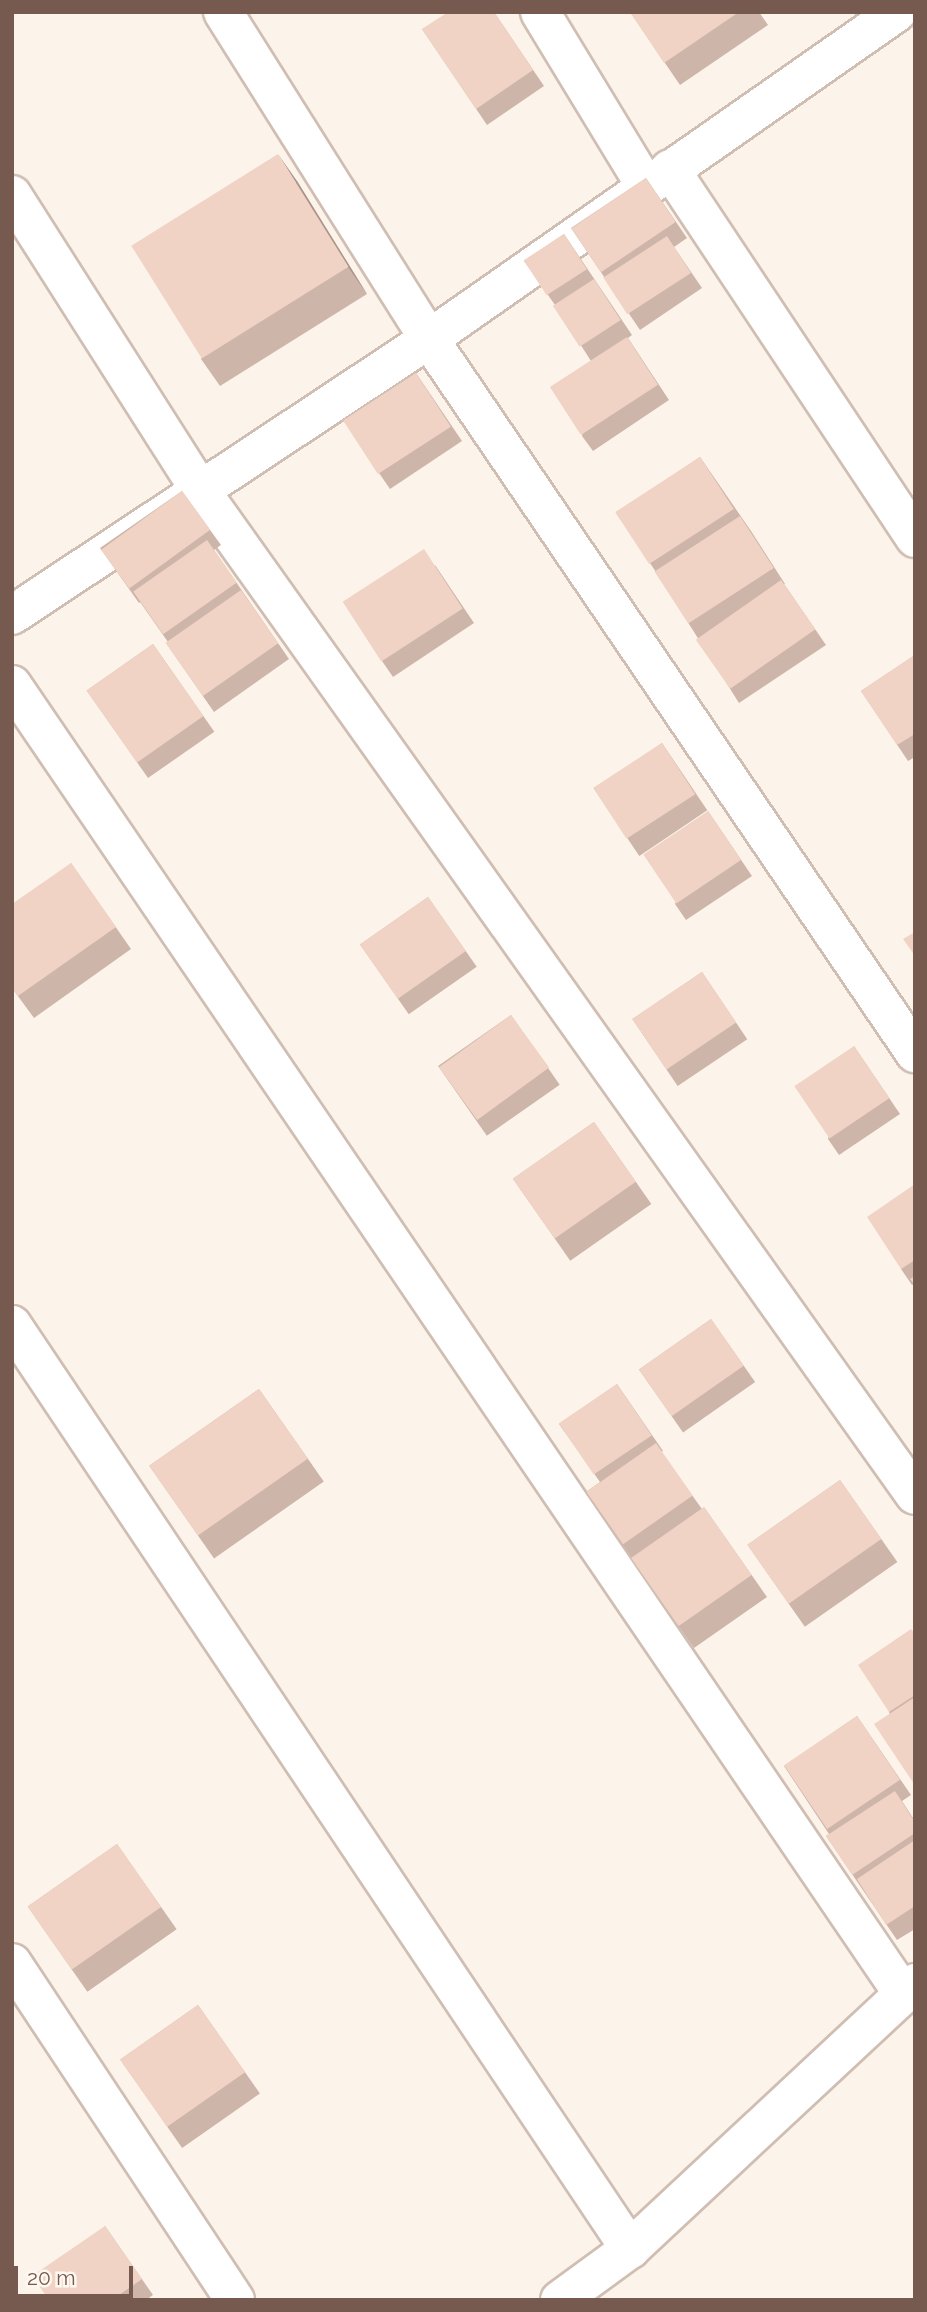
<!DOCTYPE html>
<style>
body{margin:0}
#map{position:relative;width:927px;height:2312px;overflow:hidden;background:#fcf4eb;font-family:Raleway,sans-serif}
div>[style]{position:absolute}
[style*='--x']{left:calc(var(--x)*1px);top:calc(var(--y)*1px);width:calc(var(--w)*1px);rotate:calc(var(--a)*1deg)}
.roads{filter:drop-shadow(2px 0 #d0beb3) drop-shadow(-2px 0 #d0beb3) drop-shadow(0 2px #d0beb3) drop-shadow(0 -2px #d0beb3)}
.minor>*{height:38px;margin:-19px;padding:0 19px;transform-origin:19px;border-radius:19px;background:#fff}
.wall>*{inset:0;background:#ceb5a9;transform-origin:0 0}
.shaded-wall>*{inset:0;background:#a89489}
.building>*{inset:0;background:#f0d3c4;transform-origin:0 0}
span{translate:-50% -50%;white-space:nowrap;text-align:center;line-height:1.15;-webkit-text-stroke:5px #fef8f1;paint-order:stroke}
.frame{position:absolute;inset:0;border:14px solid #765a4f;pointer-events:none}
.scale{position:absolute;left:14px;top:2266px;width:119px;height:32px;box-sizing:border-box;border:4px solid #765a4f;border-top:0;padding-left:9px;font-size:21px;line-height:24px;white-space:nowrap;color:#765a4f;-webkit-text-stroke:5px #fef8f1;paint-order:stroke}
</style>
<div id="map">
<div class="roads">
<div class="minor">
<i style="--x:223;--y:12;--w:386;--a:57.8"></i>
<i style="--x:429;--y:339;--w:864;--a:55.76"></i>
<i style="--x:540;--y:12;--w:204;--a:58.7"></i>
<i style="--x:670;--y:169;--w:443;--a:56.4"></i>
<i style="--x:12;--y:195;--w:350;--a:57.5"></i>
<i style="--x:200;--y:490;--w:1233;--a:54.57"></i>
<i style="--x:12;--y:615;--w:500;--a:-33.5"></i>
<i style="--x:429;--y:339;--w:571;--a:-34.94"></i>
<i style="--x:12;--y:685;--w:1581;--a:55.75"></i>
<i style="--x:12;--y:1325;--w:1112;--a:56.22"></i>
<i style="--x:12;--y:1963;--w:404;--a:56.5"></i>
<i style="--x:560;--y:2300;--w:87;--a:-36.1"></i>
<i style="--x:630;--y:2249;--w:390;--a:-43"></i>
</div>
</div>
<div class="wall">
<i style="clip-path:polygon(494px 12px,544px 86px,487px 125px,422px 29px)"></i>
<i style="clip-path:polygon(630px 12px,759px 12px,768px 25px,680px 85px)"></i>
<i style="clip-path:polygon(646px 178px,687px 238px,674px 247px,702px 288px,640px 330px,571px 228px)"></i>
<i style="clip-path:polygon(297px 181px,367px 294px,220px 386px,201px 359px)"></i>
<i style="clip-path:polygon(564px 234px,632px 335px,628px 338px,669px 400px,593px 451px,582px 436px,591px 361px,555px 305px,524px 261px)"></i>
<i style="clip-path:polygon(416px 373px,462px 441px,390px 489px,379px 473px)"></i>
<i style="clip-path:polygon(700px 457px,751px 531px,785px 584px,784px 584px,826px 645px,739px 703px,656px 572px,616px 513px)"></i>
<i style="clip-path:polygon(182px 491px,221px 545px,214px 550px,289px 659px,214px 712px,166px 643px,168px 642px,140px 602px,139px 603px,100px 548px)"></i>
<i style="clip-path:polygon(435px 565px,474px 623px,393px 677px,382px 661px)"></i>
<i style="left:153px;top:644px;width:107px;height:81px;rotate:55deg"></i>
<i style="clip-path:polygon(915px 655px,915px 757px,908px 761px,861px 691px)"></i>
<i style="left:662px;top:743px;width:81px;height:82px;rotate:56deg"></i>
<i style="clip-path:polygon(708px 811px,752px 876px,686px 920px,675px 904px)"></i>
<i style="clip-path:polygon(71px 863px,131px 949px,34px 1018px,12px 988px)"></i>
<i style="left:428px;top:897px;width:85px;height:83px;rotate:55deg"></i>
<i style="left:702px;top:972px;width:81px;height:84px;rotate:56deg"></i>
<i style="left:511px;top:1015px;width:85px;height:89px;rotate:55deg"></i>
<i style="clip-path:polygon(854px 1046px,900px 1114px,839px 1155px,828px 1139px)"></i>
<i style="left:594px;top:1122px;width:100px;height:99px;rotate:55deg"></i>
<i style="clip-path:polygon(915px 1184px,915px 1285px,914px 1284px,912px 1285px,901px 1269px)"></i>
<i style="left:711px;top:1319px;width:77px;height:88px;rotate:55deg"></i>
<i style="clip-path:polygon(617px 1384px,663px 1451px,661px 1452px,702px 1509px,704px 1507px,767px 1597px,694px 1648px,631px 1558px,632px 1558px,586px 1492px,600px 1482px,559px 1424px)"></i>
<i style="left:259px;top:1389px;width:113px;height:134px;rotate:55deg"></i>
<i style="left:840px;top:1480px;width:100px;height:113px;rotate:55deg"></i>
<i style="clip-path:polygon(915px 1634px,915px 1784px,889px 1712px)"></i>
<i style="clip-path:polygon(857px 1716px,911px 1795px,902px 1801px,915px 1821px,915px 1929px,897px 1940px,826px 1836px,829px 1834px,784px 1766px)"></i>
<i style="left:117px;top:1844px;width:104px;height:109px;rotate:55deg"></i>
<i style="left:198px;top:2005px;width:108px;height:95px;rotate:55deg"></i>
<i style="clip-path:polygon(105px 2226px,153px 2295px,146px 2300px,49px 2300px)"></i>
</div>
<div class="shaded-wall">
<i style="clip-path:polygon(278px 154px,297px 181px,367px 294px,348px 267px)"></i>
</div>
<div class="building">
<i style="clip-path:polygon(448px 12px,494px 12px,533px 70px,476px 109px,422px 29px)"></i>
<i style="clip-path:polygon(630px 12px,739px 12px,664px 63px)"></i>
<i style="left:278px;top:154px;width:133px;height:173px;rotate:58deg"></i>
<i style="left:646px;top:178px;width:53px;height:90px;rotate:56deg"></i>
<i style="left:564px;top:234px;width:42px;height:48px;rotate:57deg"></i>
<i style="left:667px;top:236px;width:44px;height:76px;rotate:57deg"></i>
<i style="left:594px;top:279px;width:49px;height:49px;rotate:57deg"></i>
<i style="left:627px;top:337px;width:57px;height:92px;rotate:57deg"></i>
<i style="left:416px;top:373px;width:64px;height:87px;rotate:57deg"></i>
<i style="left:700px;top:457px;width:62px;height:101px;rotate:57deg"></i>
<i style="left:182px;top:491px;width:48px;height:100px;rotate:54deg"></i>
<i style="left:740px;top:516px;width:62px;height:102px;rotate:57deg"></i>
<i style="left:207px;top:540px;width:52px;height:90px;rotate:55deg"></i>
<i style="left:424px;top:549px;width:71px;height:97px;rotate:57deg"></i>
<i style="left:781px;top:580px;width:60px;height:104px;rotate:55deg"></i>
<i style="left:241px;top:590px;width:65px;height:92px;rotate:55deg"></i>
<i style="left:153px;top:644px;width:88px;height:81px;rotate:55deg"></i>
<i style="clip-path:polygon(915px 655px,915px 734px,897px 745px,861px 691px)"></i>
<i style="left:662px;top:743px;width:61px;height:82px;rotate:57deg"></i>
<i style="left:708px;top:811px;width:59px;height:78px;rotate:56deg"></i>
<i style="clip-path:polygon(71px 863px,116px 927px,18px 996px,12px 988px,12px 904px)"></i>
<i style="left:428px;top:897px;width:66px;height:83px;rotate:55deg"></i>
<i style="clip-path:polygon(915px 932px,915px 956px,903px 939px)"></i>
<i style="left:702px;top:972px;width:61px;height:84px;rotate:56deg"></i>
<i style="left:511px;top:1015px;width:65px;height:89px;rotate:54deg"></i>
<i style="left:854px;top:1046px;width:63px;height:72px;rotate:56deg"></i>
<i style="left:594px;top:1122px;width:73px;height:99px;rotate:55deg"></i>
<i style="clip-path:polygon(915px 1184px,915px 1260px,901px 1269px,867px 1217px)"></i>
<i style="clip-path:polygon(915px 1276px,915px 1285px,910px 1279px)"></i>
<i style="left:711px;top:1319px;width:57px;height:88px;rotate:55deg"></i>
<i style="left:617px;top:1384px;width:62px;height:70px;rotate:56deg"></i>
<i style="left:259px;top:1389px;width:85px;height:134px;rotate:55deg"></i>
<i style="left:656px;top:1443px;width:64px;height:85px;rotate:55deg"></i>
<i style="left:840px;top:1480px;width:72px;height:113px;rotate:55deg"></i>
<i style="left:704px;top:1507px;width:83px;height:89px;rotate:55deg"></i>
<i style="clip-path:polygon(911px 1629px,915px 1634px,915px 1695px,889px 1712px,858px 1665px)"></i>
<i style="clip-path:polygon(915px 1697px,915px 1784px,914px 1784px,874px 1724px)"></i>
<i style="left:857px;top:1716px;width:77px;height:88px;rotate:56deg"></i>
<i style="clip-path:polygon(895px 1791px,915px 1822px,915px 1833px,852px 1875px,826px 1836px)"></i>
<i style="clip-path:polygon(915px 1840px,915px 1906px,886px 1925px,857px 1879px)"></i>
<i style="left:117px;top:1844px;width:77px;height:109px;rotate:55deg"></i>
<i style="left:198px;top:2005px;width:82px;height:95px;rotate:55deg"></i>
<i style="clip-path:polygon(105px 2226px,142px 2279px,112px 2300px,49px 2300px,32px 2276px)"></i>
</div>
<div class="frame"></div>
<div class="scale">20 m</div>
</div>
